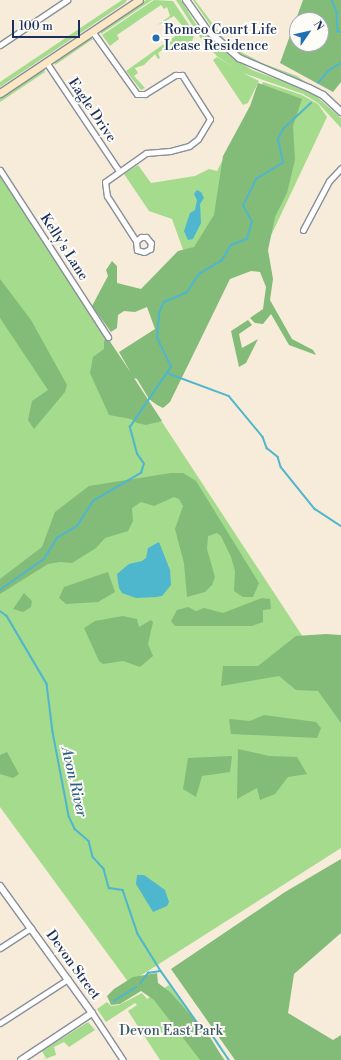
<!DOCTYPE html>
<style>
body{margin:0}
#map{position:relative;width:341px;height:1060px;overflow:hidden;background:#f7ecda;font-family:"Libre Bodoni",serif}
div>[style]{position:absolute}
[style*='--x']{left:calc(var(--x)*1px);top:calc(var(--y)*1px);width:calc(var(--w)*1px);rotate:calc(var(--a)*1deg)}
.green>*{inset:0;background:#a4db8c}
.forest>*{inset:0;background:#83bb78}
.water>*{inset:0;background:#4eb6cd}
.stream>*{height:1.5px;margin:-0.75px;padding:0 0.75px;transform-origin:0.75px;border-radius:0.75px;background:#4eb6cd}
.roads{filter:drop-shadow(1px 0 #898e9c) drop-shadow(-1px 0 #898e9c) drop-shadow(0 1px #898e9c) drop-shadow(0 -1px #898e9c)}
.minor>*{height:5px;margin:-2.5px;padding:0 2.5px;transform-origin:2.5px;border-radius:2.5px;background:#fff}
.tertiary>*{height:6px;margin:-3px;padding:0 3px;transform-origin:3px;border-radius:3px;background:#fff}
.secondary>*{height:7px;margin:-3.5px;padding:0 3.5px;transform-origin:3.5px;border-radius:3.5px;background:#fbe7c3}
.dots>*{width:11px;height:11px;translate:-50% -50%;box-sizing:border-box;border:2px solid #fdfcf7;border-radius:50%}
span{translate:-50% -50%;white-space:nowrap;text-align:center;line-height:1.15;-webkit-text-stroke:4px #fdfcf7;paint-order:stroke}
.poi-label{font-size:14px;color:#1b2f5e}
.left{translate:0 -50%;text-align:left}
.street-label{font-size:14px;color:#1b2f5e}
.park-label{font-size:14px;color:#3d5a6a}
.water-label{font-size:15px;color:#2d5e85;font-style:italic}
.north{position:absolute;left:289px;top:12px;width:40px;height:40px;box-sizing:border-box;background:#fdfcf7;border:1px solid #a3aaba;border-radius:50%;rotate:56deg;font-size:11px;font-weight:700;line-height:16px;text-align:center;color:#1b2f5e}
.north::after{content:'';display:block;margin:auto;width:14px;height:18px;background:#1f6fb2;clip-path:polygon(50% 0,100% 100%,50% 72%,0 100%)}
.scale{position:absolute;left:12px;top:20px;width:68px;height:18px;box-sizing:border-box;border:2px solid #1b2f5e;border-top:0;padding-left:5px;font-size:12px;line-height:14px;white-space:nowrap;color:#1b2f5e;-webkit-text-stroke:3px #fdfcf7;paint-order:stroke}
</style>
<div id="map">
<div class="green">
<i style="clip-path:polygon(122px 0,127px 0,125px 3px,0 87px,0 82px)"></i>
<i style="clip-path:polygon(146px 0,152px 0,101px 34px,101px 29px)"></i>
<i style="clip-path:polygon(154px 0,173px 1px,195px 34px,188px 50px,180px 47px,170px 52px,167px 47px,158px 53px,160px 58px,158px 59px,155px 54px,144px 65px,135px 68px,138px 73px,134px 76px,145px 88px,141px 90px,126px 71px,185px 29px,174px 16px,156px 26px,170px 16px,167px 7px,164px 9px,161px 5px,117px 35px,119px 39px,110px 46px,102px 35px)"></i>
<i style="clip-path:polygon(176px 0,181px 0,195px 23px,225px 52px,252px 70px,296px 86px,316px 96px,341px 118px,341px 128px,318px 103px,303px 94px,243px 73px,259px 81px,248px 103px,243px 105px,213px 60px,217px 57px,235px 68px,218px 57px,203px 42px)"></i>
<i style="clip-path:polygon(193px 0,195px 0,224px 39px,241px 52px,262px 63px,297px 76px,307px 83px,265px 67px,236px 51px,215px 32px)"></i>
<i style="clip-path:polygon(90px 38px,93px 39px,55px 65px,55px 60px)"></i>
<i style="clip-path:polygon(43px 69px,45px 72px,0 102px,0 96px)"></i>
<i style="clip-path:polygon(263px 82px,302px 95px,318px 104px,327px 117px,267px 244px,186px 258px,172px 219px,149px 211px,124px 174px,138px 165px,151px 183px,195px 176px,209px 169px,217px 171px)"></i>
<i style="clip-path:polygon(0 175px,341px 695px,341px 848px,129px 983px,0 807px)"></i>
<i style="clip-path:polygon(169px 985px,225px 1060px,160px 1060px,128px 1011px,137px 1005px,135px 1003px,106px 1022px,97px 1009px,107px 1002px,111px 1006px,119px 1005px,142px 993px,147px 999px)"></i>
<i style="clip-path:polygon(88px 1022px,95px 1030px,69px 1047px,64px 1042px,54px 1047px,56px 1055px,42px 1060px,46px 1058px,42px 1051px)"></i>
</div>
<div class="forest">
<i style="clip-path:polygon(evenodd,303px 0,341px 0,341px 82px,333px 92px,280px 63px,303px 0,297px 20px,321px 20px,321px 44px,297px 44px,297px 20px)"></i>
<i style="clip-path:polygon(258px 83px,302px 99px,293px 126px,295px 160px,287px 193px,275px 217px,268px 250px,273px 279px,270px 300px,292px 339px,313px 350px,316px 355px,289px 345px,271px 314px,263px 324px,255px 323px,250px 318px,263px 309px,266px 287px,260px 272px,251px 271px,230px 279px,170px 402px,163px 408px,157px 405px,149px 399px,137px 379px,134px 378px,162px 421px,146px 425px,137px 423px,131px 419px,109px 415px,90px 373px,93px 357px,104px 349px,104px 341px,107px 337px,131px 373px,119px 352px,155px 329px,147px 307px,135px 312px,124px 311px,118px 315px,117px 328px,111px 332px,92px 306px,108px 276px,106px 270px,112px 261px,117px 266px,117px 283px,141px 289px,178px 251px,194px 247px,214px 215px,223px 156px,250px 106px)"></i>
<i style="clip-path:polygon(0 279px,31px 320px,67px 385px,65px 392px,34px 429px,28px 420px,32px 401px,48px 390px,0 318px)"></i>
<i style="clip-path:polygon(248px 320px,252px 325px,239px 334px,242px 348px,258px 339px,246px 363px,239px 367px,231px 331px)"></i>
<i style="clip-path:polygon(171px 473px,183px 473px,196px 481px,259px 583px,253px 597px,243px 597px,234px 591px,235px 571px,231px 557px,221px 536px,217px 533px,208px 536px,207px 549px,215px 577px,212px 585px,205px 592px,187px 597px,184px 563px,175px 529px,183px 506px,179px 499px,174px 497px,154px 506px,141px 502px,132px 508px,133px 521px,128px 531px,105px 538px,96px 548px,72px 563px,60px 562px,48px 564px,0 594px,0 579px,42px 547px,55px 512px,89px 486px)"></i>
<i style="clip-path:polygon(108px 572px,115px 592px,98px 602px,66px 604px,59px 598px,64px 587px)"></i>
<i style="clip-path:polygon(24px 593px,32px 601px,31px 607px,23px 612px,13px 609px)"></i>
<i style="clip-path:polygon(262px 598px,270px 599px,271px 609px,263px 610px,263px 622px,252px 626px,175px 626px,171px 621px,177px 610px,181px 609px,188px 607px,196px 611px,204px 608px,223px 613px)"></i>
<i style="clip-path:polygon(123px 616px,137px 619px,139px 627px,151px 620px,153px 622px,148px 644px,153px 656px,140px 667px,123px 661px,103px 664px,99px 661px,84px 628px,95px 621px)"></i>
<i style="clip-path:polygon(326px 634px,341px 635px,341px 723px,318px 691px,296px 690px,279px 676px,221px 686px,223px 666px,258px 666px,296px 636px)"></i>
<i style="clip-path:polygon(264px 715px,316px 722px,321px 728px,317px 738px,231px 734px,229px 719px,250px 721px)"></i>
<i style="clip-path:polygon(238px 749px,269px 756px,297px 757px,307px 774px,288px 777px,275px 794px,260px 800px,257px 788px,237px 799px)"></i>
<i style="clip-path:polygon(7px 752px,19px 774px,13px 778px,0 774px,0 755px)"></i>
<i style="clip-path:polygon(232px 756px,230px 772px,202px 776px,196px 797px,183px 789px,188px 758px)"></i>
<i style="clip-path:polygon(341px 859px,341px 933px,294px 974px,288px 1013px,333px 1040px,341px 1035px,341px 1060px,235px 1060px,171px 969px,285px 892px)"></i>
<i style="clip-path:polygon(157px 973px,158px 983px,170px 992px,210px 1037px,224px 1060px,200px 1060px,154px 1000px,141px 991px,120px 1004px,111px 1005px,107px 996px,114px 989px,133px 977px)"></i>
</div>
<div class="water">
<i style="clip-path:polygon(197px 190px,201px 192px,204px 198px,200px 204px,201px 223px,193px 239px,188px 240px,184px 231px,190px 213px,195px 210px,197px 200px,194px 194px)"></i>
<i style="clip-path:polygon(159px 542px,170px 570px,171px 585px,162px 596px,156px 597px,136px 598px,122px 593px,119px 588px,117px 574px,129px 564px,142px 561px,146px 558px,148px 548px)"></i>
<i style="clip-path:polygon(137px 875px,144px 875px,165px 890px,169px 902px,167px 906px,153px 912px,136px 884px)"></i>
</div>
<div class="stream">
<i style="--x:332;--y:0;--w:13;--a:67"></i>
<i style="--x:337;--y:12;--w:19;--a:87"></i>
<i style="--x:338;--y:31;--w:3;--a:18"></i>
<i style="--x:318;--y:83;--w:16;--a:-50"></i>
<i style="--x:328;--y:71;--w:15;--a:-32"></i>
<i style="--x:167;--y:373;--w:66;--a:20.4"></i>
<i style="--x:229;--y:396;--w:53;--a:50.3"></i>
<i style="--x:263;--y:437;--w:12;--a:70"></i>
<i style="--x:267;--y:448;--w:14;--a:39"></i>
<i style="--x:278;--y:457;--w:10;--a:73"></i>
<i style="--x:281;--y:467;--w:54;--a:51"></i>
<i style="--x:315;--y:509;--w:31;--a:33"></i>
<i style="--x:0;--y:590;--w:54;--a:-35.2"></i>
<i style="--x:44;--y:559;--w:25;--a:-58"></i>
<i style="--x:57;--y:538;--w:23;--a:-31"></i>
<i style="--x:77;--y:526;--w:30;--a:-57"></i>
<i style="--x:93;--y:501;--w:56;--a:-30.3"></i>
<i style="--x:141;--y:473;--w:9;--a:-72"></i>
<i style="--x:144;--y:464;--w:12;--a:-125"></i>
<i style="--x:137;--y:454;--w:28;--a:-105"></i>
<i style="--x:130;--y:427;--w:73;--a:-55.7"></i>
<i style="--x:171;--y:367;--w:32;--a:-116"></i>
<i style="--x:157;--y:338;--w:25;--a:-85"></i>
<i style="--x:159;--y:313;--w:12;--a:-66"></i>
<i style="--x:164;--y:302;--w:25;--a:-23"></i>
<i style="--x:187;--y:292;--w:22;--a:-56"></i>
<i style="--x:199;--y:274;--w:27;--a:-31"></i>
<i style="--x:222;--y:260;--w:17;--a:-59"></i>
<i style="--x:231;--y:245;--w:17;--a:-21"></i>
<i style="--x:247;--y:239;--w:18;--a:-74"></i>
<i style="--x:252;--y:222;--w:18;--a:-119"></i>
<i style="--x:243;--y:206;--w:30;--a:-64"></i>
<i style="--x:256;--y:179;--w:31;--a:-31"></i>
<i style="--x:283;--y:163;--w:25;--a:-102"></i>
<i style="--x:278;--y:139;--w:11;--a:-63"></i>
<i style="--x:283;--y:129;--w:38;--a:-43"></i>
<i style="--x:0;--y:611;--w:9;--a:36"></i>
<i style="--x:7;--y:616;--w:79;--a:59.5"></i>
<i style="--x:47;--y:684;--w:48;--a:82.9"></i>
<i style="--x:53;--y:732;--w:86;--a:79.2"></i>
<i style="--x:69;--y:816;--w:14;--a:65"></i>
<i style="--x:75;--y:829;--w:18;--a:41"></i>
<i style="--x:89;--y:841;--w:16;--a:76"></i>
<i style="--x:93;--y:857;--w:16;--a:47"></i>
<i style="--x:104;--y:869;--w:20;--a:75"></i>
<i style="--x:109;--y:888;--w:14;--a:8"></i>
<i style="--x:123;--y:890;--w:46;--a:71.2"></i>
<i style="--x:138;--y:934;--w:44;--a:58.1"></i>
<i style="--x:161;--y:971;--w:62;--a:54.8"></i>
<i style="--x:197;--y:1022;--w:21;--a:41"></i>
<i style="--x:213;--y:1036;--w:29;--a:56"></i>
<i style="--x:140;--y:984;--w:14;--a:-54"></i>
<i style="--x:148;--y:973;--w:12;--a:-9"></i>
<i style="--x:114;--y:1001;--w:26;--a:-32"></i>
</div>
<div class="roads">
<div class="minor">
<i style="--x:92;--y:31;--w:77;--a:54.5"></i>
<i style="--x:137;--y:94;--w:8;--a:0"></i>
<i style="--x:145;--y:94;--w:36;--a:-32"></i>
<i style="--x:175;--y:75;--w:7;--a:0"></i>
<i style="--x:182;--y:75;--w:52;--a:57.5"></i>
<i style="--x:210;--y:119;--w:23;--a:121"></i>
<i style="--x:198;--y:139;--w:11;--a:142"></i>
<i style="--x:189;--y:146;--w:20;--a:165"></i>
<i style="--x:170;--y:151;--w:24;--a:175"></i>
<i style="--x:146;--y:153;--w:50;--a:144.7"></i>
<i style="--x:105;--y:182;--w:14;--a:82"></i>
<i style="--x:107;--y:196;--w:54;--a:57.2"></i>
<i style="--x:136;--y:241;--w:9;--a:84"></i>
<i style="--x:137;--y:250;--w:7;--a:16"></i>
<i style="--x:144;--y:252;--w:7;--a:-27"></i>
<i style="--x:150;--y:249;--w:6;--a:-81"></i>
<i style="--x:151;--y:243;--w:8;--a:-130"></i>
<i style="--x:146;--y:237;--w:5;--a:180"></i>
<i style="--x:141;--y:237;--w:6;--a:141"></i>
<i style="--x:0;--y:45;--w:81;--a:-33.9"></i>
<i style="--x:46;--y:62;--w:131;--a:56.2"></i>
<i style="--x:0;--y:170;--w:199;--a:57.1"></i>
<i style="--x:303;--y:230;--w:55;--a:-62"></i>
<i style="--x:329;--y:181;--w:18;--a:-47"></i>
<i style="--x:0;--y:948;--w:37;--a:-33"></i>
<i style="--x:92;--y:1013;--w:56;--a:56.6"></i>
<i style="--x:0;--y:1023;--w:81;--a:-32.9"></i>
</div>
<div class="tertiary">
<i style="--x:186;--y:0;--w:37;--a:55"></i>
<i style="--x:207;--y:30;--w:43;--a:41.2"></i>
<i style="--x:239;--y:58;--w:76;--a:23.2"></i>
<i style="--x:309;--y:88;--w:16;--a:27"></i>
<i style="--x:323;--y:95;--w:25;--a:43"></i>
<i style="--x:0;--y:886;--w:157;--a:54.1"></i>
<i style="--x:92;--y:1013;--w:85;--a:146.5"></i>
</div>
<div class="secondary">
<i style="--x:0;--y:93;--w:167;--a:-33.8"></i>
</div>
</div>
<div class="dots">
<i style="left:156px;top:38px;background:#1f6fb2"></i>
</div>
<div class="poi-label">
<span class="left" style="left:164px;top:38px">Romeo Court Life<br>Lease Residence</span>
</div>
<div class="street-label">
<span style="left:92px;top:110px;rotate:56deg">Eagle Drive</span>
<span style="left:64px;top:247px;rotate:57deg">Kelly's Lane</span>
<span style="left:73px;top:965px;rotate:54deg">Devon Street</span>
</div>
<div class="park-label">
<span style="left:171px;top:1031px">Devon East Park</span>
</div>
<div class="water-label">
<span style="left:74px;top:782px;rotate:77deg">Avon River</span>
</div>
<div class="north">N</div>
<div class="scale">100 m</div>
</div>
